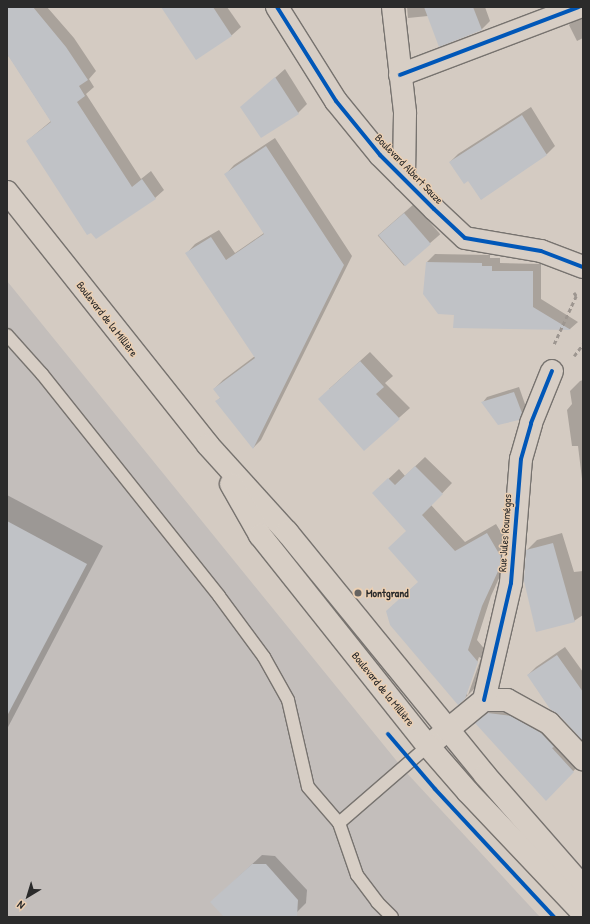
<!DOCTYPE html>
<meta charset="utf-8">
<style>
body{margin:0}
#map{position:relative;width:590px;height:924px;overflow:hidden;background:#d4cbc2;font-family:"Patrick Hand",sans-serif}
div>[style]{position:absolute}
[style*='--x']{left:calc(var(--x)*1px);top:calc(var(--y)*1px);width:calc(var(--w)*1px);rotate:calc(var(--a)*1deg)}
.built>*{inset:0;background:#c3bebb}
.shadow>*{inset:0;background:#0003;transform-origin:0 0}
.building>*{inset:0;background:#c0c2c6;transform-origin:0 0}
.path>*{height:2.5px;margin-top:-1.25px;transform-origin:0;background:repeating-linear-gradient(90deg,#9d9690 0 4px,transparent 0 7px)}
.roads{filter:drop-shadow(1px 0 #77736f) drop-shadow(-1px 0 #77736f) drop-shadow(0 1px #77736f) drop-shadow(0 -1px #77736f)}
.lane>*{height:12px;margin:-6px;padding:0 6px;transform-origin:6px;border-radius:6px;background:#d7cec5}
.street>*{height:22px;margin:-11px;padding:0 11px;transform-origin:11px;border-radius:11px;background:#d7cec5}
.secondary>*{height:22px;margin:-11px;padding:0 11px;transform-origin:11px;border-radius:11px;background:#d7cec5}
.cycleway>*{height:4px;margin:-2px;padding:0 2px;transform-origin:2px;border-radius:2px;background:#0057b8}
.dots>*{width:11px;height:11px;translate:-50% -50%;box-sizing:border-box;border:2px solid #ebcfb2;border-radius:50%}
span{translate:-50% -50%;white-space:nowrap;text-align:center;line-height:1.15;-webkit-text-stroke:3px #ebcfb2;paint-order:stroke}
.street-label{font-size:11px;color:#2b2b2b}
.poi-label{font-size:11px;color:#2b2b2b;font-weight:700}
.left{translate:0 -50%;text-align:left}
.frame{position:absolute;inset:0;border:8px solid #2b2b2b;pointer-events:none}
.north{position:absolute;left:8px;top:876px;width:40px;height:40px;-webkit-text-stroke:3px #ebcfb2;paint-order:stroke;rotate:218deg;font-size:11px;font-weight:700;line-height:16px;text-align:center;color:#2b2b2b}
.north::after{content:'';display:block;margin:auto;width:14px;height:18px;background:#2b2b2b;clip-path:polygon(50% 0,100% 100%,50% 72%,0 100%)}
</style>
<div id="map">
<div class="built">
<i style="clip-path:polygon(7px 281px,404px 770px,540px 917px,7px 917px)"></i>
</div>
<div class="shadow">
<i style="clip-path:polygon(7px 7px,47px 7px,74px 38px,96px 71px,89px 79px,94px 87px,86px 94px,141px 179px,151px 171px,164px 190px,155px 198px,27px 141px,51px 121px,9px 56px,7px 57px)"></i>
<i style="clip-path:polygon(174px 7px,227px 7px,241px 27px,232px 35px,196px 59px)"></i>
<i style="clip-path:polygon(407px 7px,485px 7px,490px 21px,481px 30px,428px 16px,408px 18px)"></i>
<i style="clip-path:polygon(583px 14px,583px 38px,577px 41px,569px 25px,578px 16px)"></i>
<i style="clip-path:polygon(285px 69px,307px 104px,298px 113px,242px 107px)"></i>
<i style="clip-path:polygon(531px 107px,555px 146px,547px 154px,481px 199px,469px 180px,450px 162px,458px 154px)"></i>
<i style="clip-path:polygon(275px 138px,352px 256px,261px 440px,253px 448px,217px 401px,221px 397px,214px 389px,223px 380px,255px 356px,187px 253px,195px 244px,219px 230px,235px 253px,264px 233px,226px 174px,234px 165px)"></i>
<i style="left:414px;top:204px;width:40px;height:48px;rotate:49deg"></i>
<i style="clip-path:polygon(435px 254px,490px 255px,490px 258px,500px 258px,500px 263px,541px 264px,541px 299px,578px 322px,570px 329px,454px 327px,455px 314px,427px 262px)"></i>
<i style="clip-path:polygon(370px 352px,393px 376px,385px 383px,410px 408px,364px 449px,329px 389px)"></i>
<i style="clip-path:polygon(583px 380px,583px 479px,582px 479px,578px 446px,572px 446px,567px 410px,572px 404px,570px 391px,580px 381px)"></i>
<i style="clip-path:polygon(519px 387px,526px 407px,524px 413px,518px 419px,483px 402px,487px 397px)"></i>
<i style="clip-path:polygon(evenodd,425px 457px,452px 483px,431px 505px,465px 542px,496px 524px,510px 547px,509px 556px,491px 596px,477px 640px,487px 652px,474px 689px,464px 699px,387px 611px,419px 582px,407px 531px,383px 484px,399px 469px,405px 476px,425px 457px,479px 657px,481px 658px,468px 695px,466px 694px,479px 657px)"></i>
<i style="clip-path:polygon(7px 495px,103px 546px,7px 729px)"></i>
<i style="clip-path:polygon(562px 533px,574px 572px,583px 571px,583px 615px,574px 621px,527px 550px,537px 540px)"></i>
<i style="clip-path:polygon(565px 647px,583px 672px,583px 740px,528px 675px,536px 667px)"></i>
<i style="clip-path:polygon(499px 703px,521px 707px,583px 761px,556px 789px,477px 723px)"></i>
<i style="clip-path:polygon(262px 855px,275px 856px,307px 890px,306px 903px,292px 917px,225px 917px,221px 893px)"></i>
</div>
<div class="building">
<i style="clip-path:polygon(7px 7px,33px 7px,66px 47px,88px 80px,79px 86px,85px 96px,77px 102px,132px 187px,142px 179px,156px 199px,96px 239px,91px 233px,87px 235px,26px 141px,51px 122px,7px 54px)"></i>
<i style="clip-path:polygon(161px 7px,213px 7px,232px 36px,196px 60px)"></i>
<i style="clip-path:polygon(424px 7px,473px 7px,482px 30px,439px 47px)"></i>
<i style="clip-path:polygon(275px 77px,299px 114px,261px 138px,240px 107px)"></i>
<i style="clip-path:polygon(522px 115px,547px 155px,481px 200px,468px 181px,464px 184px,449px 162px)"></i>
<i style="clip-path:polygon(266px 146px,344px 265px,253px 449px,215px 401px,220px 398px,213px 389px,255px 358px,185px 253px,211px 237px,226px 260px,264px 234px,224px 174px)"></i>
<i style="left:404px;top:213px;width:41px;height:34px;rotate:49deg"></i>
<i style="clip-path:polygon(426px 262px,482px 263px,482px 266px,492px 266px,492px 271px,533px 271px,533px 307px,571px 330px,453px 328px,454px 315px,438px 314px,423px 294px)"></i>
<i style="clip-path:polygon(360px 361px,384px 387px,376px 394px,400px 419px,364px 451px,318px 399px)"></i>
<i style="clip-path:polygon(514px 392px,522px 413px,519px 420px,498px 425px,481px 402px)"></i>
<i style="clip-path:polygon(415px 466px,443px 494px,422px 515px,455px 551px,487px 533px,501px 557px,500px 567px,482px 606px,468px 650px,478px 662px,465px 699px,458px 705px,390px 625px,386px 611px,418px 582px,388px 548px,406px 531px,372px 493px,388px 478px,395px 485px)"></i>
<i style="clip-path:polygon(7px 521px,87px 564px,7px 716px)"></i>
<i style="clip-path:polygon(553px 543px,575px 622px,536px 632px,524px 581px,526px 550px)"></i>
<i style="clip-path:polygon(557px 655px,583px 692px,583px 741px,558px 714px,550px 709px,527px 675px)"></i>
<i style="clip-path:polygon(488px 713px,511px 716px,541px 733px,554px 747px,552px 748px,574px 772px,546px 801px,475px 723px)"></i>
<i style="clip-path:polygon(252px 864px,266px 864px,298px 900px,297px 917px,224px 917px,210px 902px)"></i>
</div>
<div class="path">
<i style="--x:554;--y:344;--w:53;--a:-65.4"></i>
<i style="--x:576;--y:296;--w:4;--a:-124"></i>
<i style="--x:574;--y:356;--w:15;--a:-53"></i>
</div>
<div class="roads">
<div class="lane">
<i style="--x:7;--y:335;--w:52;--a:48.1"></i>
<i style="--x:42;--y:374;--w:284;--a:51.4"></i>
<i style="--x:219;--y:596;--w:76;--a:53.6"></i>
<i style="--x:264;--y:657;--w:49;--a:60.8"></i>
<i style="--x:288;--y:700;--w:89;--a:77.1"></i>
<i style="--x:308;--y:787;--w:48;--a:49.3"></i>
<i style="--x:339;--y:823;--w:118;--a:-40.9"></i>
<i style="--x:339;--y:823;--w:55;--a:70.9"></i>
<i style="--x:357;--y:875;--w:34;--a:53"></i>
<i style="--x:377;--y:902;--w:21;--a:45"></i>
</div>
<div class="street">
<i style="--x:277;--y:7;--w:111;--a:57.9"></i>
<i style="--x:336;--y:101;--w:70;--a:50.8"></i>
<i style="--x:380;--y:155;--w:76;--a:45"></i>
<i style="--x:434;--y:209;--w:42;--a:43.1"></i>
<i style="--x:465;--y:238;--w:77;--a:9.7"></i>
<i style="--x:541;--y:251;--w:45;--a:20.9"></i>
<i style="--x:393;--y:7;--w:107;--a:83.5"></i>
<i style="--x:405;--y:113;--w:66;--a:90.9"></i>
<i style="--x:400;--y:75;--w:191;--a:-20.8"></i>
<i style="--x:484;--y:700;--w:120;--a:-77"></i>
<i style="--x:511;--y:583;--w:124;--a:-85.4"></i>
<i style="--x:521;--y:459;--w:37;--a:-74"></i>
<i style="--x:531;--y:423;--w:56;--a:-68"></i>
<i style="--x:428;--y:746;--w:72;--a:-39.4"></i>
<i style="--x:484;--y:700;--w:23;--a:0"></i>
<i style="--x:507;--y:700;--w:48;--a:28.7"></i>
<i style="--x:549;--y:723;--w:50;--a:46.6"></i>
</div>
<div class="secondary">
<i style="--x:7;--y:192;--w:323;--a:51.5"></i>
<i style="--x:208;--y:445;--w:118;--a:47.8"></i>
<i style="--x:287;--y:532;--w:313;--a:50.8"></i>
<i style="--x:485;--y:775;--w:149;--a:48.8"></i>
<i style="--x:231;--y:484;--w:59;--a:60.4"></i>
<i style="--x:260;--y:535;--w:270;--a:51.5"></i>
<i style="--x:428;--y:746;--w:61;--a:49"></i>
<i style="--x:468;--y:792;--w:167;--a:46.5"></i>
</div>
</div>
<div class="cycleway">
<i style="--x:277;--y:7;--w:111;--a:57.9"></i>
<i style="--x:336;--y:101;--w:70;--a:50.8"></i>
<i style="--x:380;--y:155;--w:76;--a:45"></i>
<i style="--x:434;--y:209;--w:42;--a:43.1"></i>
<i style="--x:465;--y:238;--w:77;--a:9.7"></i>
<i style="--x:541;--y:251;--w:45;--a:20.9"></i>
<i style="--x:400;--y:75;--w:191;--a:-20.8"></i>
<i style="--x:484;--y:700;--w:120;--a:-77"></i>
<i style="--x:511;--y:583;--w:124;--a:-85.4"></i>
<i style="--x:521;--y:459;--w:37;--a:-74"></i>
<i style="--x:531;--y:423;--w:56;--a:-68"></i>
<i style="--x:388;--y:734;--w:72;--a:49.5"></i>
<i style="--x:435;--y:789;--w:175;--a:47.1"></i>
</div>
<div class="dots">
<i style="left:358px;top:593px;background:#666360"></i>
</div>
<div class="street-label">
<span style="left:409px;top:169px;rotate:46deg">Boulevard Albert Sauze</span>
<span style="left:107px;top:319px;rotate:52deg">Boulevard de la Millière</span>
<span style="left:505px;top:533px;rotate:-86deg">Rue Jules Roumégas</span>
<span style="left:383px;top:689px;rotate:51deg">Boulevard de la Millière</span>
</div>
<div class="poi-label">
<span class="left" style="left:366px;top:593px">Montgrand</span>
</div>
<div class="frame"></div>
<div class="north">N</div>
</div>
